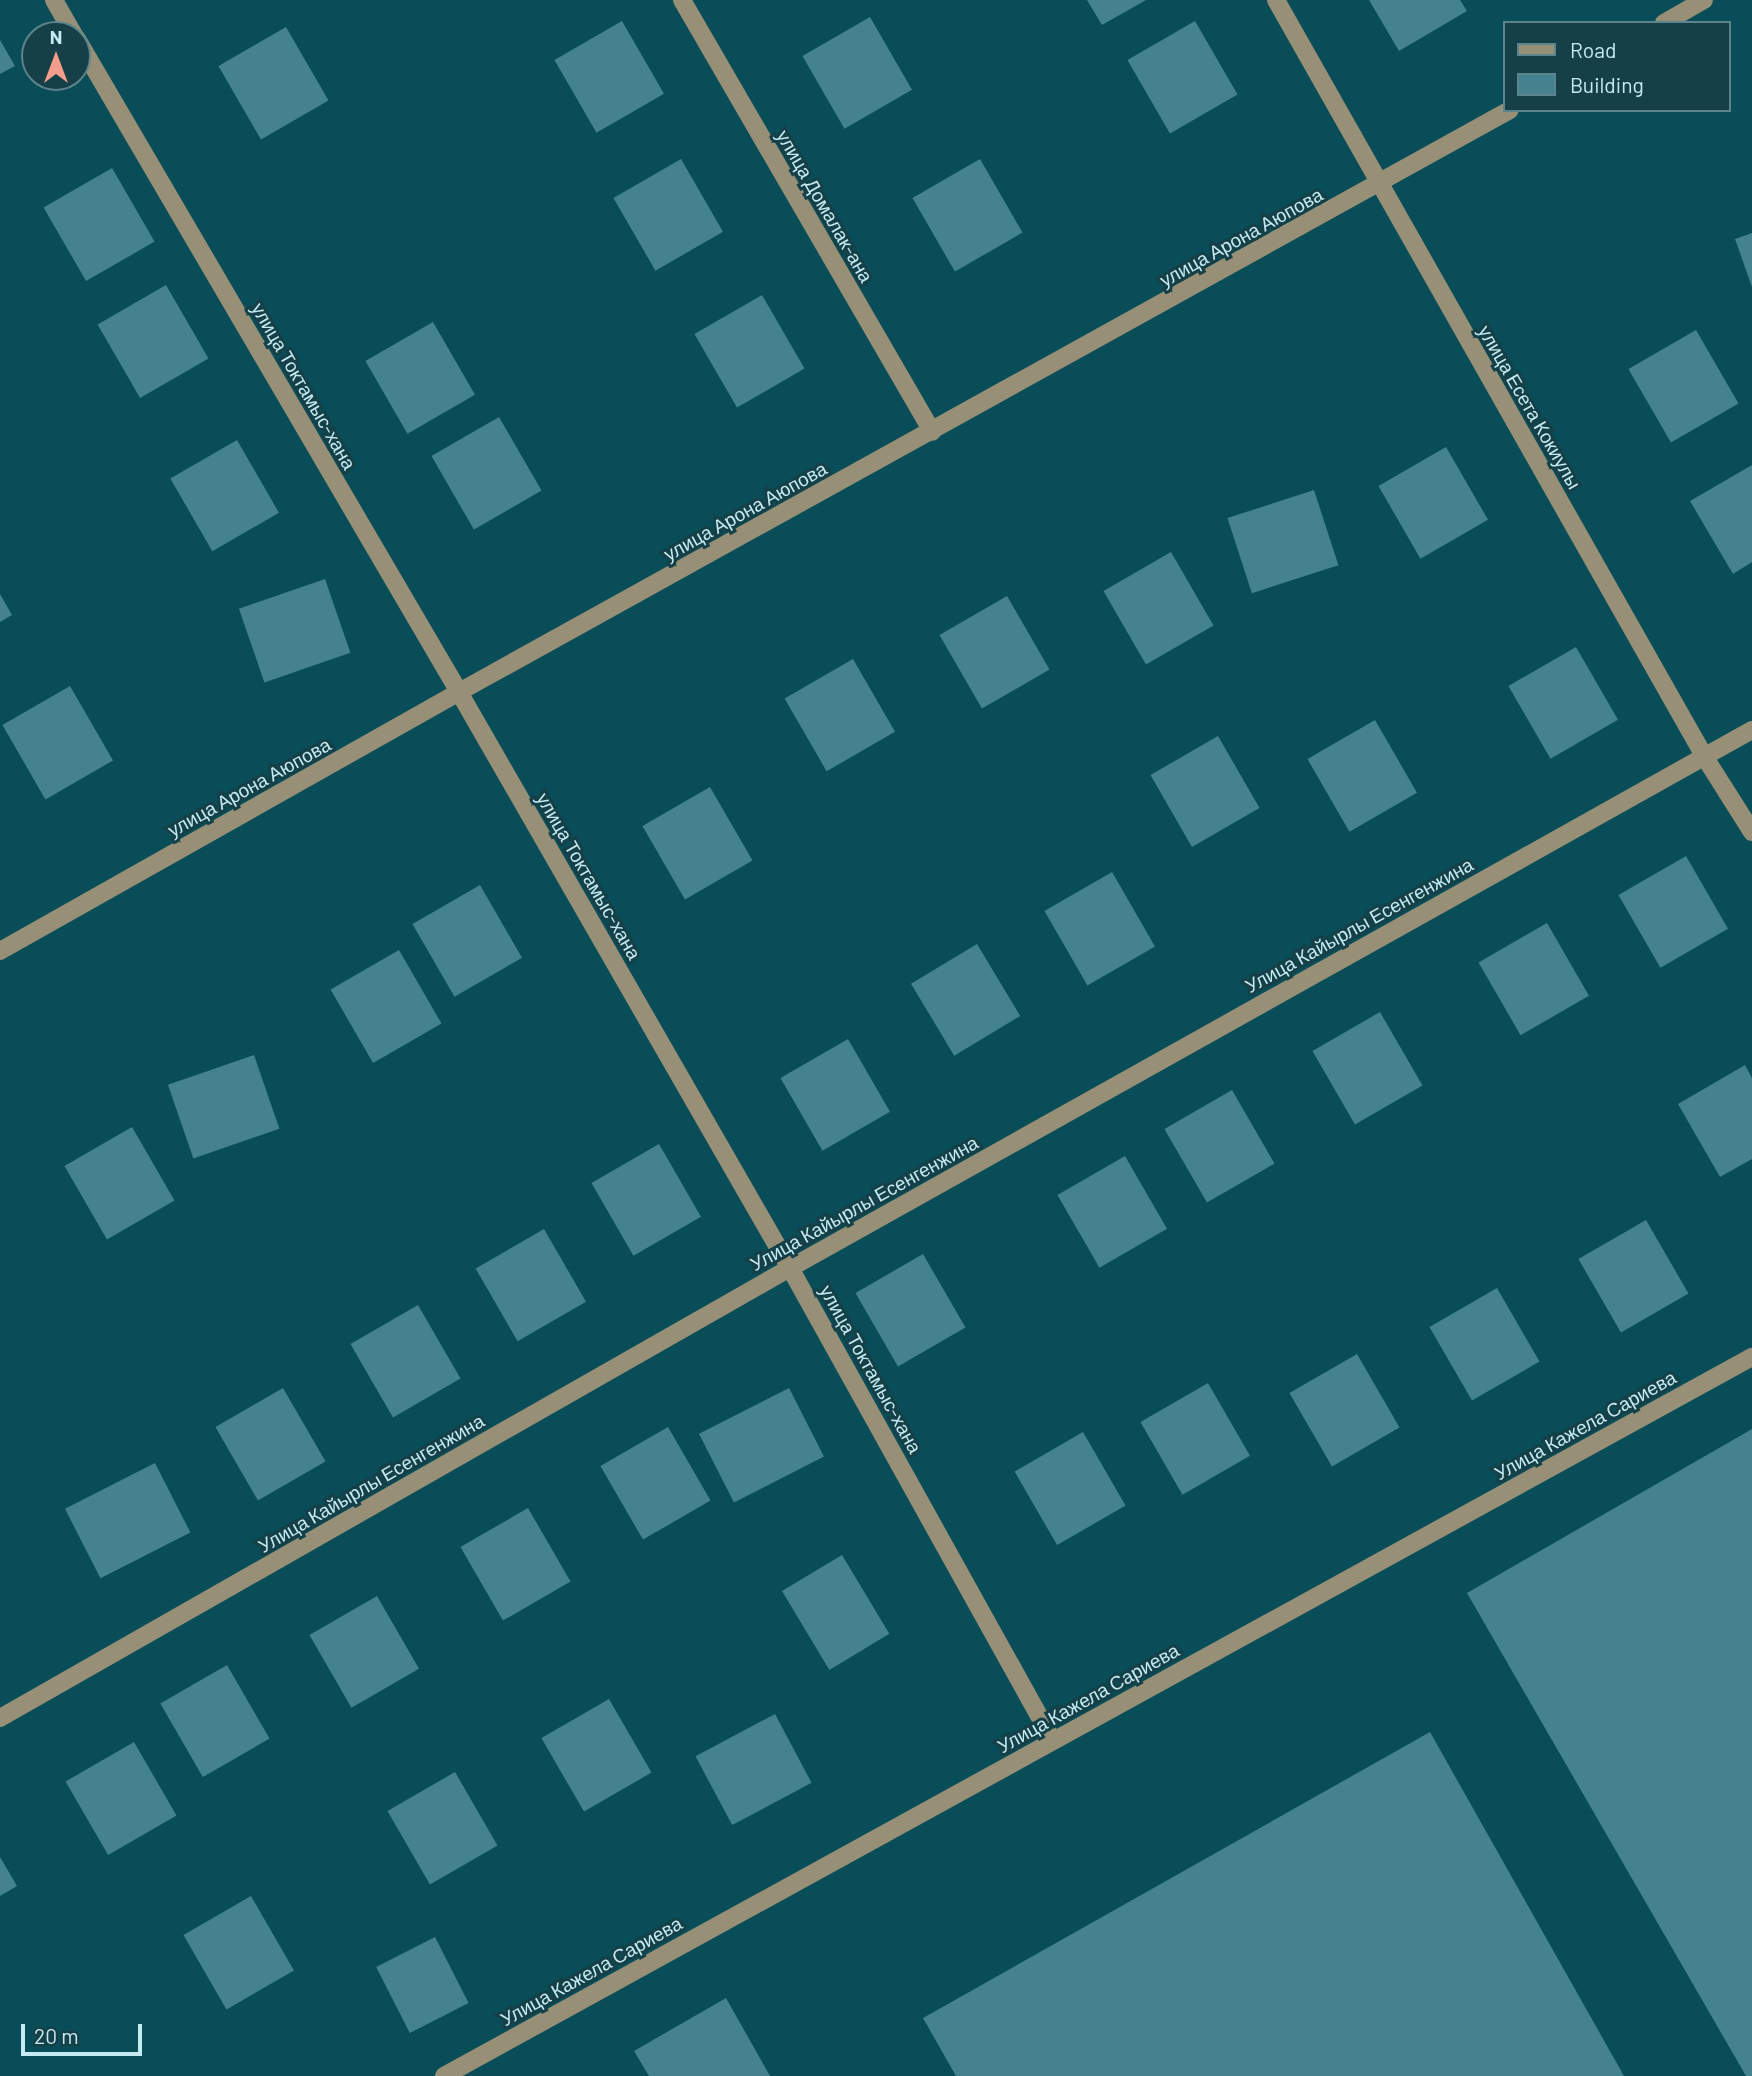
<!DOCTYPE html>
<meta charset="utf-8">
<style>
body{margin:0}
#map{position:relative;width:1752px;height:2076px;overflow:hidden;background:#094d58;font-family:Barlow,sans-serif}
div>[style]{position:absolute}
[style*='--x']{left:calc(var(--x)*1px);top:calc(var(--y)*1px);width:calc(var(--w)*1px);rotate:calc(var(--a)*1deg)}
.building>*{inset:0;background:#43828e;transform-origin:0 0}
.minor>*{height:18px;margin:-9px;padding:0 9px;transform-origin:9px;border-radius:9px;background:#978f76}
span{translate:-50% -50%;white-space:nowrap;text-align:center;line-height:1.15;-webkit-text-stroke:6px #164048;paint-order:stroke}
.street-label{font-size:19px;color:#c5eaf2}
.legend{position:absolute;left:1503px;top:21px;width:228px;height:91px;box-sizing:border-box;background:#164048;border:2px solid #5c848c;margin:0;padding:9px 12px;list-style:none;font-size:21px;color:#c5eaf2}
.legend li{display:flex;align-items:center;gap:14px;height:35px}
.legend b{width:35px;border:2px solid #5c848c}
.north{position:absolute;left:21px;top:21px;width:70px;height:70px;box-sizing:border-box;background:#164048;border:2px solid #5c848c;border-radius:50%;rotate:0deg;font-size:19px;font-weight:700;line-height:28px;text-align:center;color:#c5eaf2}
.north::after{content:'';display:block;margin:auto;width:24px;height:32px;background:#f49d8b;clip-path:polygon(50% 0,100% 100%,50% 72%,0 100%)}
.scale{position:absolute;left:21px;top:2024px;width:121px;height:32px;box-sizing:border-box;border:4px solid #c5eaf2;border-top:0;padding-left:9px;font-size:21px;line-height:24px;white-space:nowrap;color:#c5eaf2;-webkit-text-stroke:5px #164048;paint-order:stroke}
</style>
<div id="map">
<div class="building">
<i style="clip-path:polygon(1087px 0,1146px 0,1102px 25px)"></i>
<i style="clip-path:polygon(1369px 0,1460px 0,1467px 11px,1399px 51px)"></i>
<i style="left:870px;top:17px;width:84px;height:78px;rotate:60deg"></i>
<i style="left:622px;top:21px;width:84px;height:78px;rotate:60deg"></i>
<i style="left:1195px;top:21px;width:85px;height:78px;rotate:60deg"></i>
<i style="left:286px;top:27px;width:85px;height:78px;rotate:60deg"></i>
<i style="clip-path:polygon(0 40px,15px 66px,0 74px)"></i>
<i style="left:681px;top:159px;width:84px;height:78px;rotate:60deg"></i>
<i style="left:980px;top:159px;width:85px;height:78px;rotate:60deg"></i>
<i style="left:112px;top:168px;width:85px;height:79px;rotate:60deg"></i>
<i style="clip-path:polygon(1752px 233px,1752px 287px,1735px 239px)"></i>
<i style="left:166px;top:285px;width:85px;height:79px;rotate:60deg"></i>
<i style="left:762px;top:295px;width:85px;height:78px;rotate:60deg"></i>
<i style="left:433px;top:322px;width:84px;height:78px;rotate:60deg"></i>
<i style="left:1696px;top:330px;width:85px;height:78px;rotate:60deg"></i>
<i style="left:499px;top:417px;width:85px;height:78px;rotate:60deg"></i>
<i style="left:237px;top:440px;width:84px;height:77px;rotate:60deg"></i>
<i style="left:1446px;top:447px;width:84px;height:78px;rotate:60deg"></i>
<i style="clip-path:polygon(1752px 465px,1752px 562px,1733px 574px,1690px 501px)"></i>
<i style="left:1314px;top:490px;width:79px;height:91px;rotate:72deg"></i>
<i style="left:1171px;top:552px;width:85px;height:78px;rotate:60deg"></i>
<i style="left:325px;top:579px;width:78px;height:91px;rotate:71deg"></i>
<i style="clip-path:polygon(0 594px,12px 615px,0 622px)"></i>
<i style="left:1007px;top:596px;width:85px;height:78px;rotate:60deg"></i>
<i style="left:1576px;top:647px;width:84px;height:78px;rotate:60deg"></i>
<i style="left:853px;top:659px;width:84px;height:79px;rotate:60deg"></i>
<i style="left:70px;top:686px;width:86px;height:78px;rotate:60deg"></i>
<i style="left:1375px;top:720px;width:84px;height:78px;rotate:60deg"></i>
<i style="left:1218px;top:736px;width:83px;height:78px;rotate:60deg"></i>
<i style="left:710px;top:787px;width:85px;height:78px;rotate:60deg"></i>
<i style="left:1686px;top:856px;width:84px;height:78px;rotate:60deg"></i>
<i style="left:1112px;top:872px;width:86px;height:78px;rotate:60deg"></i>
<i style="left:480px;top:885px;width:84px;height:78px;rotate:60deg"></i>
<i style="left:1547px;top:923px;width:84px;height:79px;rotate:60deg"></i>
<i style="left:977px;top:944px;width:84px;height:77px;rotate:59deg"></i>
<i style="left:399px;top:950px;width:85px;height:79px;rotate:60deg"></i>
<i style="left:1380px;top:1012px;width:85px;height:78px;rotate:60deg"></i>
<i style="left:848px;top:1039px;width:84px;height:78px;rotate:60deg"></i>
<i style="left:254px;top:1055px;width:78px;height:91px;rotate:71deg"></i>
<i style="clip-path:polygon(1745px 1065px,1752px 1078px,1752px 1159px,1720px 1177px,1678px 1104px)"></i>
<i style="left:1232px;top:1090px;width:85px;height:78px;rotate:60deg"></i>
<i style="left:132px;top:1127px;width:85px;height:78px;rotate:60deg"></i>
<i style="left:659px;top:1144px;width:84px;height:78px;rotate:60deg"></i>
<i style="left:1125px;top:1156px;width:84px;height:78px;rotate:60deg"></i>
<i style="left:1646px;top:1220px;width:85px;height:78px;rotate:60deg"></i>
<i style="left:544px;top:1229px;width:84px;height:79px;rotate:60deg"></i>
<i style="left:923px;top:1254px;width:85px;height:78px;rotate:60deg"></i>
<i style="left:1497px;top:1288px;width:85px;height:78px;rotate:60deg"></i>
<i style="left:418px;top:1305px;width:85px;height:78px;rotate:60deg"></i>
<i style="left:1357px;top:1354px;width:85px;height:78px;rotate:60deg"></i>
<i style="left:1208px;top:1383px;width:84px;height:78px;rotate:60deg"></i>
<i style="left:283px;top:1388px;width:85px;height:78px;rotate:60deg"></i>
<i style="left:789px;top:1388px;width:77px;height:101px;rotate:63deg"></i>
<i style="left:668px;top:1427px;width:85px;height:78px;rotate:60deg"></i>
<i style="clip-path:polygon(1752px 1429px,1752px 2076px,1746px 2076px,1467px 1593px)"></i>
<i style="left:1083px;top:1432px;width:85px;height:79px;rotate:60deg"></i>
<i style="left:155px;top:1463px;width:78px;height:101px;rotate:63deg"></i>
<i style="left:528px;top:1508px;width:85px;height:78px;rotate:60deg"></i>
<i style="left:842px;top:1555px;width:92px;height:70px;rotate:59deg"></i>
<i style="left:377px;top:1596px;width:84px;height:78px;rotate:60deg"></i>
<i style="left:227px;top:1665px;width:85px;height:77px;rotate:60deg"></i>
<i style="left:609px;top:1699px;width:85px;height:78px;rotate:60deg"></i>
<i style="left:775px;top:1714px;width:78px;height:90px;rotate:62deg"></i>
<i style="clip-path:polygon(1430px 1732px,1624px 2076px,956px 2076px,923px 2018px)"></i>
<i style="left:134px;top:1742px;width:85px;height:79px;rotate:60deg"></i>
<i style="left:455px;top:1772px;width:85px;height:78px;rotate:60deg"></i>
<i style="clip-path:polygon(0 1857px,17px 1886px,0 1896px)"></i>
<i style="left:251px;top:1896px;width:86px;height:78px;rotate:60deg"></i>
<i style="left:435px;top:1937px;width:74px;height:66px;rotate:63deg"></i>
<i style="clip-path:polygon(726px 1998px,770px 2076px,649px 2076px,634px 2051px)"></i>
</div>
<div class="minor">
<i style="--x:54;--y:0;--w:40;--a:60.3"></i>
<i style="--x:682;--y:0;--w:499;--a:59.9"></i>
<i style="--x:1276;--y:0;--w:869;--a:60.48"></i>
<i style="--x:1704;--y:756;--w:90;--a:57.7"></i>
<i style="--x:1664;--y:23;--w:46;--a:-29.9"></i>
<i style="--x:77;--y:39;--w:757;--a:59.67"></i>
<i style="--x:459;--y:692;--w:664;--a:60.12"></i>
<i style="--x:790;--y:1268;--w:541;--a:60.92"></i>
<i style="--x:0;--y:951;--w:527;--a:-29.43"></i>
<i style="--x:459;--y:692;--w:1201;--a:-28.98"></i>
<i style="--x:0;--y:1718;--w:909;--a:-29.67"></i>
<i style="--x:790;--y:1268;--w:1102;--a:-29.22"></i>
<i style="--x:444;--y:2076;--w:1493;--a:-28.8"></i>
</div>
<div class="street-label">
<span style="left:825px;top:206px;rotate:60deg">улица Домалак-ана</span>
<span style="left:1241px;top:237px;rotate:-29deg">улица Арона Аюпова</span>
<span style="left:304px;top:386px;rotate:60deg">улица Токтамыс-хана</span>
<span style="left:1530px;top:407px;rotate:60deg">улица Есета Кокиулы</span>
<span style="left:745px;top:511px;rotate:-29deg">улица Арона Аюпова</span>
<span style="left:249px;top:787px;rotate:-29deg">улица Арона Аюпова</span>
<span style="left:589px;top:876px;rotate:60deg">улица Токтамыс-хана</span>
<span style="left:1359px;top:925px;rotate:-29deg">Улица Кайырлы Есенгенжина</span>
<span style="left:864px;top:1203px;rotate:-29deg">Улица Кайырлы Есенгенжина</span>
<span style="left:871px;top:1369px;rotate:61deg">улица Токтамыс-хана</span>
<span style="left:1585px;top:1425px;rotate:-29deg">Улица Кажела Сариева</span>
<span style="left:371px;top:1483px;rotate:-30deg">Улица Кайырлы Есенгенжина</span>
<span style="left:1088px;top:1698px;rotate:-29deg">Улица Кажела Сариева</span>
<span style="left:591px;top:1971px;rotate:-29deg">Улица Кажела Сариева</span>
</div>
<ul class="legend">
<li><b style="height:9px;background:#978f76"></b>Road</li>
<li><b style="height:19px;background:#43828e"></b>Building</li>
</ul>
<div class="north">N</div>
<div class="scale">20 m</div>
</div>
